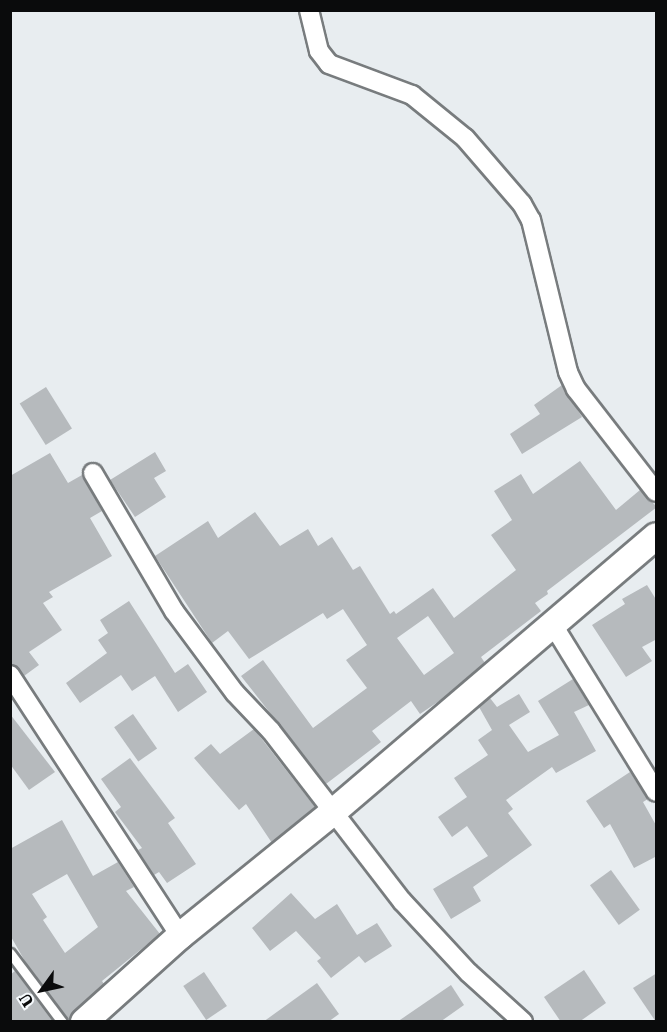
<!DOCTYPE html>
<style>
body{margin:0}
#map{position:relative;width:667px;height:1032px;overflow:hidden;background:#e8edf0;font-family:"Roboto Serif",serif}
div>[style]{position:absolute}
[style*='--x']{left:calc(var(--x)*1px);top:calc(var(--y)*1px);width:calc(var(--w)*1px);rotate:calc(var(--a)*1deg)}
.building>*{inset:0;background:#b6babd;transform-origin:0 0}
.roads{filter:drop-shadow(2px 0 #787c7e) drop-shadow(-2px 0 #787c7e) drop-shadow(0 2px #787c7e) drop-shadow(0 -2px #787c7e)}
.lane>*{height:9px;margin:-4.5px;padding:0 4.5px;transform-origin:4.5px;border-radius:4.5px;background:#fff}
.street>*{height:18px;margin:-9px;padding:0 9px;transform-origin:9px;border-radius:9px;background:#fff}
.secondary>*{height:26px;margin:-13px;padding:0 13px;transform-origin:13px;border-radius:13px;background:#fff}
span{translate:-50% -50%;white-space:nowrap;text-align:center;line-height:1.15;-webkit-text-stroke:6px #f6fafd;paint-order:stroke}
.frame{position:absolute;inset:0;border:12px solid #0a0b0c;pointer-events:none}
.north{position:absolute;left:12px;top:960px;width:60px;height:60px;-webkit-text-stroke:4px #f6fafd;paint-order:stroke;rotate:237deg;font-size:16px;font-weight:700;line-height:24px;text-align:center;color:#0a0b0c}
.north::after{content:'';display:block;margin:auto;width:21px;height:27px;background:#0a0b0c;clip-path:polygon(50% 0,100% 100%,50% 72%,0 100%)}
</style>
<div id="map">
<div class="building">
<i style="clip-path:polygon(562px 385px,582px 417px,522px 454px,510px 434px,540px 414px,534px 405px)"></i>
<i style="left:46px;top:387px;width:49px;height:31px;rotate:58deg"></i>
<i style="clip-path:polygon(155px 452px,166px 471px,154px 478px,166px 497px,135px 517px,110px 480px)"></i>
<i style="clip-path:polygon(50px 453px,68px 483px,82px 475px,102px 511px,90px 518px,112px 556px,49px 592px,53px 597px,43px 603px,62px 630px,29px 652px,39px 665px,24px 676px,10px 664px,10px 476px)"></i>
<i style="clip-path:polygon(evenodd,580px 461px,616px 510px,640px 490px,657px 507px,547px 591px,548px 594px,535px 603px,541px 611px,481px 657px,485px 663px,445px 697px,420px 714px,411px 701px,372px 731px,381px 742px,326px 784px,241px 676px,263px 660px,313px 728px,367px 688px,346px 660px,367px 645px,343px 609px,327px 619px,323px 613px,249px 659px,228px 631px,212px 643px,155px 556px,208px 521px,218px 538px,255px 512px,280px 546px,308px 529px,318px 546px,332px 537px,353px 570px,360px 566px,390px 614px,394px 611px,396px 614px,433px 588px,454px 618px,516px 570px,491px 535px,512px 520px,494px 491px,521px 474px,533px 494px,580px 461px,428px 616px,454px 653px,424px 675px,397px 638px,428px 616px)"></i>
<i style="clip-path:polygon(647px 585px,657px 601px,657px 639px,642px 647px,652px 661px,626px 677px,592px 625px,625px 604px,622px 599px)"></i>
<i style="clip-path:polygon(129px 601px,175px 673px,188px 664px,207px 692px,178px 712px,155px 676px,132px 691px,121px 675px,80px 703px,66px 683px,107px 653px,98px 640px,108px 633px,100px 620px)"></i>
<i style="clip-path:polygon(573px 679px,589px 705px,574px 712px,596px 751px,556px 773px,552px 767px,506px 800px,513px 809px,508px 813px,532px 845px,473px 887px,481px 901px,451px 919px,433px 889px,488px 856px,467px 826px,452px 837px,438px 817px,467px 797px,454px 778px,488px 755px,478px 740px,492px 730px,479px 707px,490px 698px,497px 707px,519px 694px,530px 712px,509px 725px,528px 752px,559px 735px,538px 701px)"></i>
<i style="clip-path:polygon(10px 714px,55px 772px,29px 790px,10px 764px)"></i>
<i style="left:133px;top:714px;width:42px;height:23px;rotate:55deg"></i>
<i style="clip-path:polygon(254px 729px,315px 807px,272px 843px,246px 804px,239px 810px,194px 758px,211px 744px,220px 754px)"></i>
<i style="clip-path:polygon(130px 758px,175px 818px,168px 823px,196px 864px,167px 883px,159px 872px,154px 875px,138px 850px,142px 848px,115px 812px,121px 807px,101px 779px)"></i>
<i style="clip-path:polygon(630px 772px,648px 799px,643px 802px,657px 827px,657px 856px,634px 868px,610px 824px,604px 828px,586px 801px)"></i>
<i style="clip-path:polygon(evenodd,62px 820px,93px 876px,118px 862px,134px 887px,126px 891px,160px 934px,102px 981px,104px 984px,74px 1011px,69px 1022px,26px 963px,10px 935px,10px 849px,62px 820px,67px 874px,98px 927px,65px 953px,43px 920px,47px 917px,32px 894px,67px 874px)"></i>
<i style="left:611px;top:870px;width:49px;height:26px;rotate:54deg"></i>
<i style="clip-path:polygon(291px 893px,315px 919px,337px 904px,357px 935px,377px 923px,392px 946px,365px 963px,359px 956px,331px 978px,317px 961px,321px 958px,296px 931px,270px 951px,252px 928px)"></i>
<i style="clip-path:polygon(584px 970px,606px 1003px,579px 1022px,561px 1022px,544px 997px)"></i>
<i style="clip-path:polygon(15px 971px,53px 1022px,10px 1022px,10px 975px)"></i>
<i style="left:204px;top:972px;width:41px;height:25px;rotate:56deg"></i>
<i style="clip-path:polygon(657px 973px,657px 1022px,656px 1022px,633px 988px)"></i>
<i style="clip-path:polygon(317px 983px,339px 1014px,328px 1022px,263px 1022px)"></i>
<i style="clip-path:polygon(451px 985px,464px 1005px,440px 1022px,397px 1022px)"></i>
</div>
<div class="roads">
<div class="lane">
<i style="--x:10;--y:953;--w:86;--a:53"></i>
</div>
<div class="street">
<i style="--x:309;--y:10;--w:42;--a:76.3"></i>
<i style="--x:319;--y:51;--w:16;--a:52"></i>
<i style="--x:329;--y:64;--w:89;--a:20.5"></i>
<i style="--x:412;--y:95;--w:68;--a:39.1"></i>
<i style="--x:465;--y:138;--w:87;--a:49.2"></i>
<i style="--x:522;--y:204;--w:18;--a:61"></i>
<i style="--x:531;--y:220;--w:156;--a:76.3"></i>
<i style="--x:568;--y:372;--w:19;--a:65"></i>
<i style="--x:576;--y:389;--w:130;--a:52.2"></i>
<i style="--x:93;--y:473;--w:160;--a:59.6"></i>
<i style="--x:174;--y:611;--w:102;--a:53.4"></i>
<i style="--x:235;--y:693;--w:52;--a:46.5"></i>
<i style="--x:271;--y:731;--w:215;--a:52.4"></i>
<i style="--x:402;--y:901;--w:98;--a:47.1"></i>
<i style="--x:469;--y:973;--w:73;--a:42.2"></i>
<i style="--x:553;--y:625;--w:196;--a:58.3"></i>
<i style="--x:10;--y:675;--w:311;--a:56.9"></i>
</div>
<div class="secondary">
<i style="--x:84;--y:1022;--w:129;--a:-41.9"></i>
<i style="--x:180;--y:936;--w:196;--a:-39"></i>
<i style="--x:332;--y:813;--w:426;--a:-40.5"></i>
</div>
</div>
<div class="frame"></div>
<div class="north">U</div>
</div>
